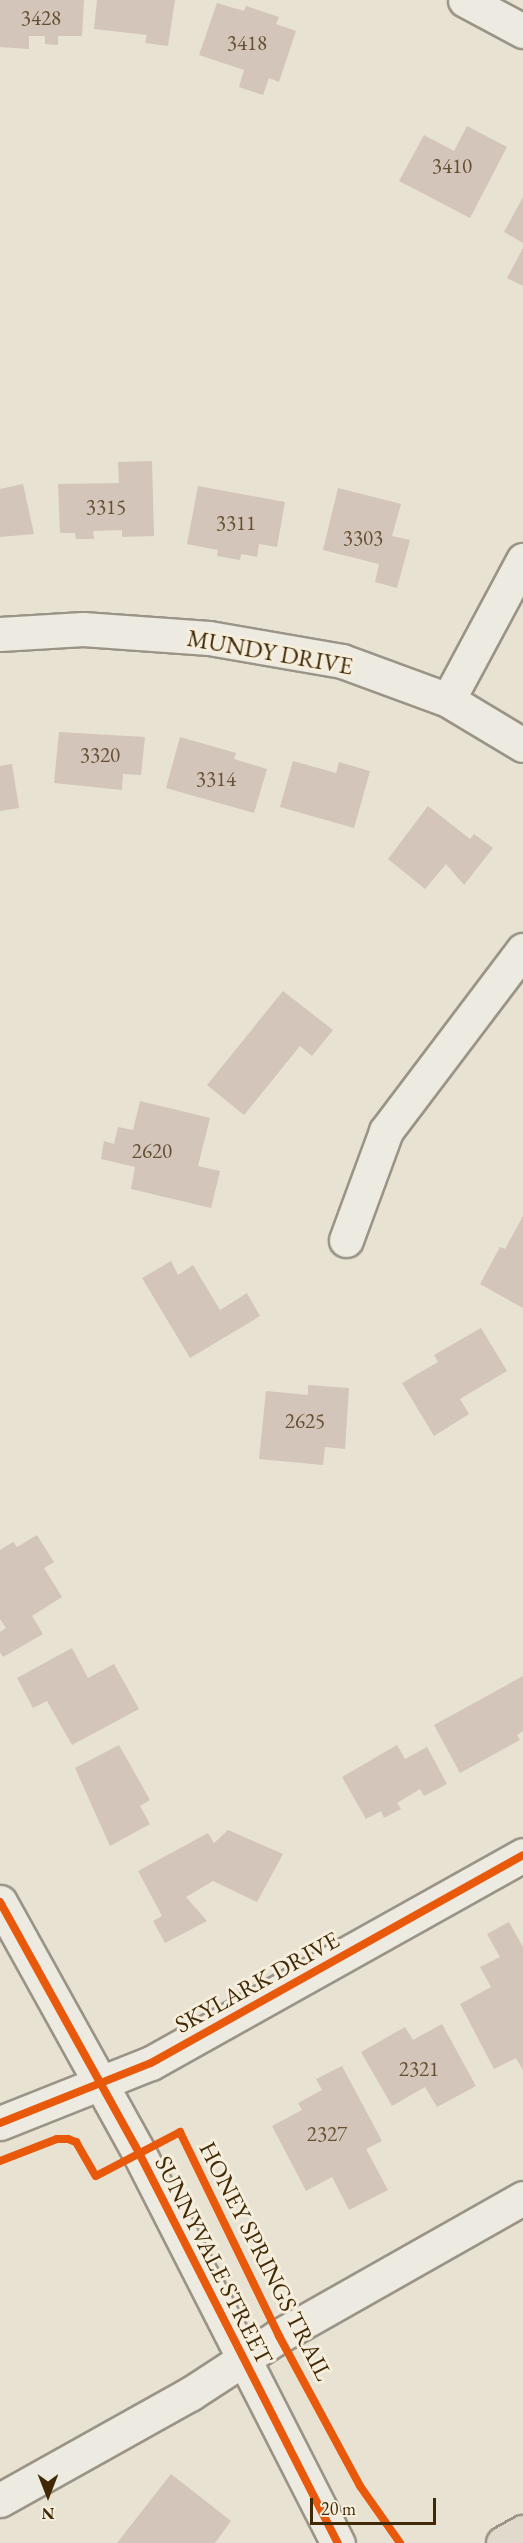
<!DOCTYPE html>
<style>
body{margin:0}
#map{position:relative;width:523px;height:2543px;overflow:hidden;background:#e8e2d2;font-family:"EB Garamond",serif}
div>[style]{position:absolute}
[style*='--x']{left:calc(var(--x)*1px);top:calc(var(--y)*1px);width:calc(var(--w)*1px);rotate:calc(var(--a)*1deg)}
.building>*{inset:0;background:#d3c5b9}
.roads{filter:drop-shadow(2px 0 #9a9487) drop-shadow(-2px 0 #9a9487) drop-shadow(0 2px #9a9487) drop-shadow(0 -2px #9a9487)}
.minor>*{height:33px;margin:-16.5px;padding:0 16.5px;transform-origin:16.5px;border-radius:16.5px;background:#edeae1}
.major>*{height:33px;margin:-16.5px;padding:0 16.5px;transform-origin:16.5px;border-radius:16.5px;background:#e0d9cc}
.cycleway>*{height:8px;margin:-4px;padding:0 4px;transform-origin:4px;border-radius:4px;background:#e8590c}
span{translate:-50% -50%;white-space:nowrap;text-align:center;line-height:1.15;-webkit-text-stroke:6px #f6eedc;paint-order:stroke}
.number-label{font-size:21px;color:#665033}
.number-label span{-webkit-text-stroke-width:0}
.street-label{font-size:24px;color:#412906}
.north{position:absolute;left:18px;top:2465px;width:60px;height:60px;-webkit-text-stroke:4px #f6eedc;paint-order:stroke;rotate:180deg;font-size:16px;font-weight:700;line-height:24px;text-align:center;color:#412906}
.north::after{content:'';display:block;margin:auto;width:21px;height:27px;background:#412906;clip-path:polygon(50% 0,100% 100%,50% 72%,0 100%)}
.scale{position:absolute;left:310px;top:2498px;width:126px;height:27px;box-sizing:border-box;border:3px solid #412906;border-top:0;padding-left:8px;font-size:18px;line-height:21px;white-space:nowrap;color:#412906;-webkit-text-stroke:4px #f6eedc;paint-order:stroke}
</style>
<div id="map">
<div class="building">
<i style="clip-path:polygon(0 0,84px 0,82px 36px,58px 36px,58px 45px,45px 44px,45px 36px,29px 36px,29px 49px,0 47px)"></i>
<i style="clip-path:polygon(97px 0,175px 0,168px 46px,145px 43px,147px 35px,94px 29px)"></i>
<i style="clip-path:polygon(217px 3px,244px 11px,246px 6px,279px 17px,276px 24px,296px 31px,279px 82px,269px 78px,263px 95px,239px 87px,244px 70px,199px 55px)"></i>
<i style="clip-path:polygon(467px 126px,507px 147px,470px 218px,399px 181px,424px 135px,454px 151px)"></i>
<i style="clip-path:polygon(523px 197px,523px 243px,504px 232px)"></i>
<i style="clip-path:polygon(523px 248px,523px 286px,507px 278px)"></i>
<i style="clip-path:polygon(152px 461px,154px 536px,122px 537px,122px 530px,93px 531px,94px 539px,76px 539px,75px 533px,60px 533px,58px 484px,119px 483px,118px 462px)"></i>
<i style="clip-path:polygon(23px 484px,34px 534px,0 537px,0 489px)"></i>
<i style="clip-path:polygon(198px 486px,285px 502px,277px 547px,259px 544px,257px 557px,241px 554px,240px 560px,217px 556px,218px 550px,187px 544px)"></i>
<i style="clip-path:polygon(338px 488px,401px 504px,392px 536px,410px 540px,397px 588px,375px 582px,379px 564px,323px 550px)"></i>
<i style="clip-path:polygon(59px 732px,145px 737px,141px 775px,123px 774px,122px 790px,54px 783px)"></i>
<i style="clip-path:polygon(180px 737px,236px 753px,234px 759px,267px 769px,254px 813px,166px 788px)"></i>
<i style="clip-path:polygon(293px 761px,336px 773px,339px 762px,370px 771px,354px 828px,280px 807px)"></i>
<i style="clip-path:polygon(12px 764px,19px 808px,0 811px,0 766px)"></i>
<i style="clip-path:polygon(428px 806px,470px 839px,474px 834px,493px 848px,464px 885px,446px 864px,425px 889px,388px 859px)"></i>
<i style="clip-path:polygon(283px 991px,333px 1030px,312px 1056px,300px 1046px,244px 1115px,207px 1085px)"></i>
<i style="clip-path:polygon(140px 1101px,210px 1118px,198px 1166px,220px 1171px,211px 1208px,131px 1189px,135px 1167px,101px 1159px,104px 1141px,114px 1144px,118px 1127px,133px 1130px)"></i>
<i style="clip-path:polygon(523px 1216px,523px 1308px,480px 1284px,500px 1247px,505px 1249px)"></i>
<i style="clip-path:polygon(171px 1261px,178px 1275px,193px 1265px,220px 1310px,247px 1293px,260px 1316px,190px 1358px,142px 1278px)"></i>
<i style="clip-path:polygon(481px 1328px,507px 1371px,460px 1399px,469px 1414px,434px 1436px,402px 1383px,438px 1362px,434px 1355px)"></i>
<i style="clip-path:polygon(308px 1385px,349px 1388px,345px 1449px,325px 1447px,323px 1465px,259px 1459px,266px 1391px,308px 1395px)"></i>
<i style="clip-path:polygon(37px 1535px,54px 1562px,44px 1568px,62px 1597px,32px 1616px,43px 1634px,3px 1657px,0 1652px,0 1632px,6px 1628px,0 1619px,0 1550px,13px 1542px,17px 1547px)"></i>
<i style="clip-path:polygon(72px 1648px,88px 1678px,114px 1664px,139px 1709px,72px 1745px,47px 1701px,33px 1708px,17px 1678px)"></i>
<i style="clip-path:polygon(523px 1676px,523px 1731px,517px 1735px,520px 1740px,460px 1773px,434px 1725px)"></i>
<i style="clip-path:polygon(119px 1745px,150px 1800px,140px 1806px,150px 1824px,110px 1846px,75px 1768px)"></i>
<i style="clip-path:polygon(397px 1745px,405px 1759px,427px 1747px,447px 1784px,424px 1796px,420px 1789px,397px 1803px,401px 1809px,384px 1818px,381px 1811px,366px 1819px,342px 1777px)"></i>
<i style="clip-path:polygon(228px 1830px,283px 1854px,257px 1902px,213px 1881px,186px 1897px,207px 1921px,165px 1943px,153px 1921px,162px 1916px,138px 1871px,208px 1833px,214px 1843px)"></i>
<i style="clip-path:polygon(509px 1922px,523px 1947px,523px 2070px,516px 2058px,494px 2069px,460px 2004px,491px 1987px,480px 1967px,500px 1957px,487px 1934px)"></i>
<i style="clip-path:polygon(442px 2024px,476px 2086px,437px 2107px,425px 2087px,392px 2106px,361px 2052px,405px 2027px,413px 2040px)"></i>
<i style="clip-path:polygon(342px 2066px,382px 2141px,366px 2149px,388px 2190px,349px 2210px,332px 2177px,306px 2191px,272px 2126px,302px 2110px,298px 2103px,322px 2090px,316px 2079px)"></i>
<i style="clip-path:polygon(171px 2474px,231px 2521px,215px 2543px,117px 2543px)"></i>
</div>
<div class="roads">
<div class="minor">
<i style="--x:465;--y:0;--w:66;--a:28.1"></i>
<i style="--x:0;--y:634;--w:83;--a:-3.4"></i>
<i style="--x:83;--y:629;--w:126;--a:4.1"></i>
<i style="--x:209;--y:638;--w:135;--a:9.8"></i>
<i style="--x:342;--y:661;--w:113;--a:20.2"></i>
<i style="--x:448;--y:700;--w:87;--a:31"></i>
<i style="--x:448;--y:700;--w:159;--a:-61.8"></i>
<i style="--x:346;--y:1240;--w:116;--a:-69.8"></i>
<i style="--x:386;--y:1131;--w:227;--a:-52.9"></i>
<i style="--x:0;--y:1902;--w:287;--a:61"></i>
<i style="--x:139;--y:2153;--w:438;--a:63"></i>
<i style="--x:0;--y:2123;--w:162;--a:-21.7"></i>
<i style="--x:151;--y:2063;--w:426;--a:-29.2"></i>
<i style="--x:0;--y:2500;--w:218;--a:-29.2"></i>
<i style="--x:190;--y:2394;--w:106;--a:-33.1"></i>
<i style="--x:279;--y:2336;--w:280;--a:-29.5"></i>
</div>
<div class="major">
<i style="--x:503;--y:2543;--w:23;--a:-29"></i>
</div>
</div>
<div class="cycleway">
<i style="--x:0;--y:1902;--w:287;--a:61"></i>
<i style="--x:139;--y:2153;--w:438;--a:63"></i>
<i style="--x:0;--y:2123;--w:162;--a:-21.7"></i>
<i style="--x:151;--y:2063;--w:426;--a:-29.2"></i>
<i style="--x:0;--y:2161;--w:61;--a:-21.1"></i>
<i style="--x:57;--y:2139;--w:11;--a:0"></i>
<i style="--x:68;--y:2139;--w:9;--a:21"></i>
<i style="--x:76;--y:2142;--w:39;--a:60"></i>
<i style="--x:96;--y:2176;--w:95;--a:-27.6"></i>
<i style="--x:180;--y:2132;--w:227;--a:64.1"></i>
<i style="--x:279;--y:2336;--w:170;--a:61.6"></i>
<i style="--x:360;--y:2486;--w:70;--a:54.9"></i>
</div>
<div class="number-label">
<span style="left:41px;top:18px">3428</span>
<span style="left:247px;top:43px">3418</span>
<span style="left:452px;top:166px">3410</span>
<span style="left:106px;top:507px">3315</span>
<span style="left:236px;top:523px">3311</span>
<span style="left:363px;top:538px">3303</span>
<span style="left:100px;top:755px">3320</span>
<span style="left:216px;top:779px">3314</span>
<span style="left:152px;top:1151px">2620</span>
<span style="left:305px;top:1421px">2625</span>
<span style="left:419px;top:2069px">2321</span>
<span style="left:327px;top:2134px">2327</span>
</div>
<div class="street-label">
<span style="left:270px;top:652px;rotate:10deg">MUNDY DRIVE</span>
<span style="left:257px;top:1982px;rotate:-29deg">SKYLARK DRIVE</span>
<span style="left:214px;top:2260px;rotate:63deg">SUNNYVALE STREET</span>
<span style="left:266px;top:2261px;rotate:63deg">HONEY SPRINGS TRAIL</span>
</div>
<div class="north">N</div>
<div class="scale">20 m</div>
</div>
